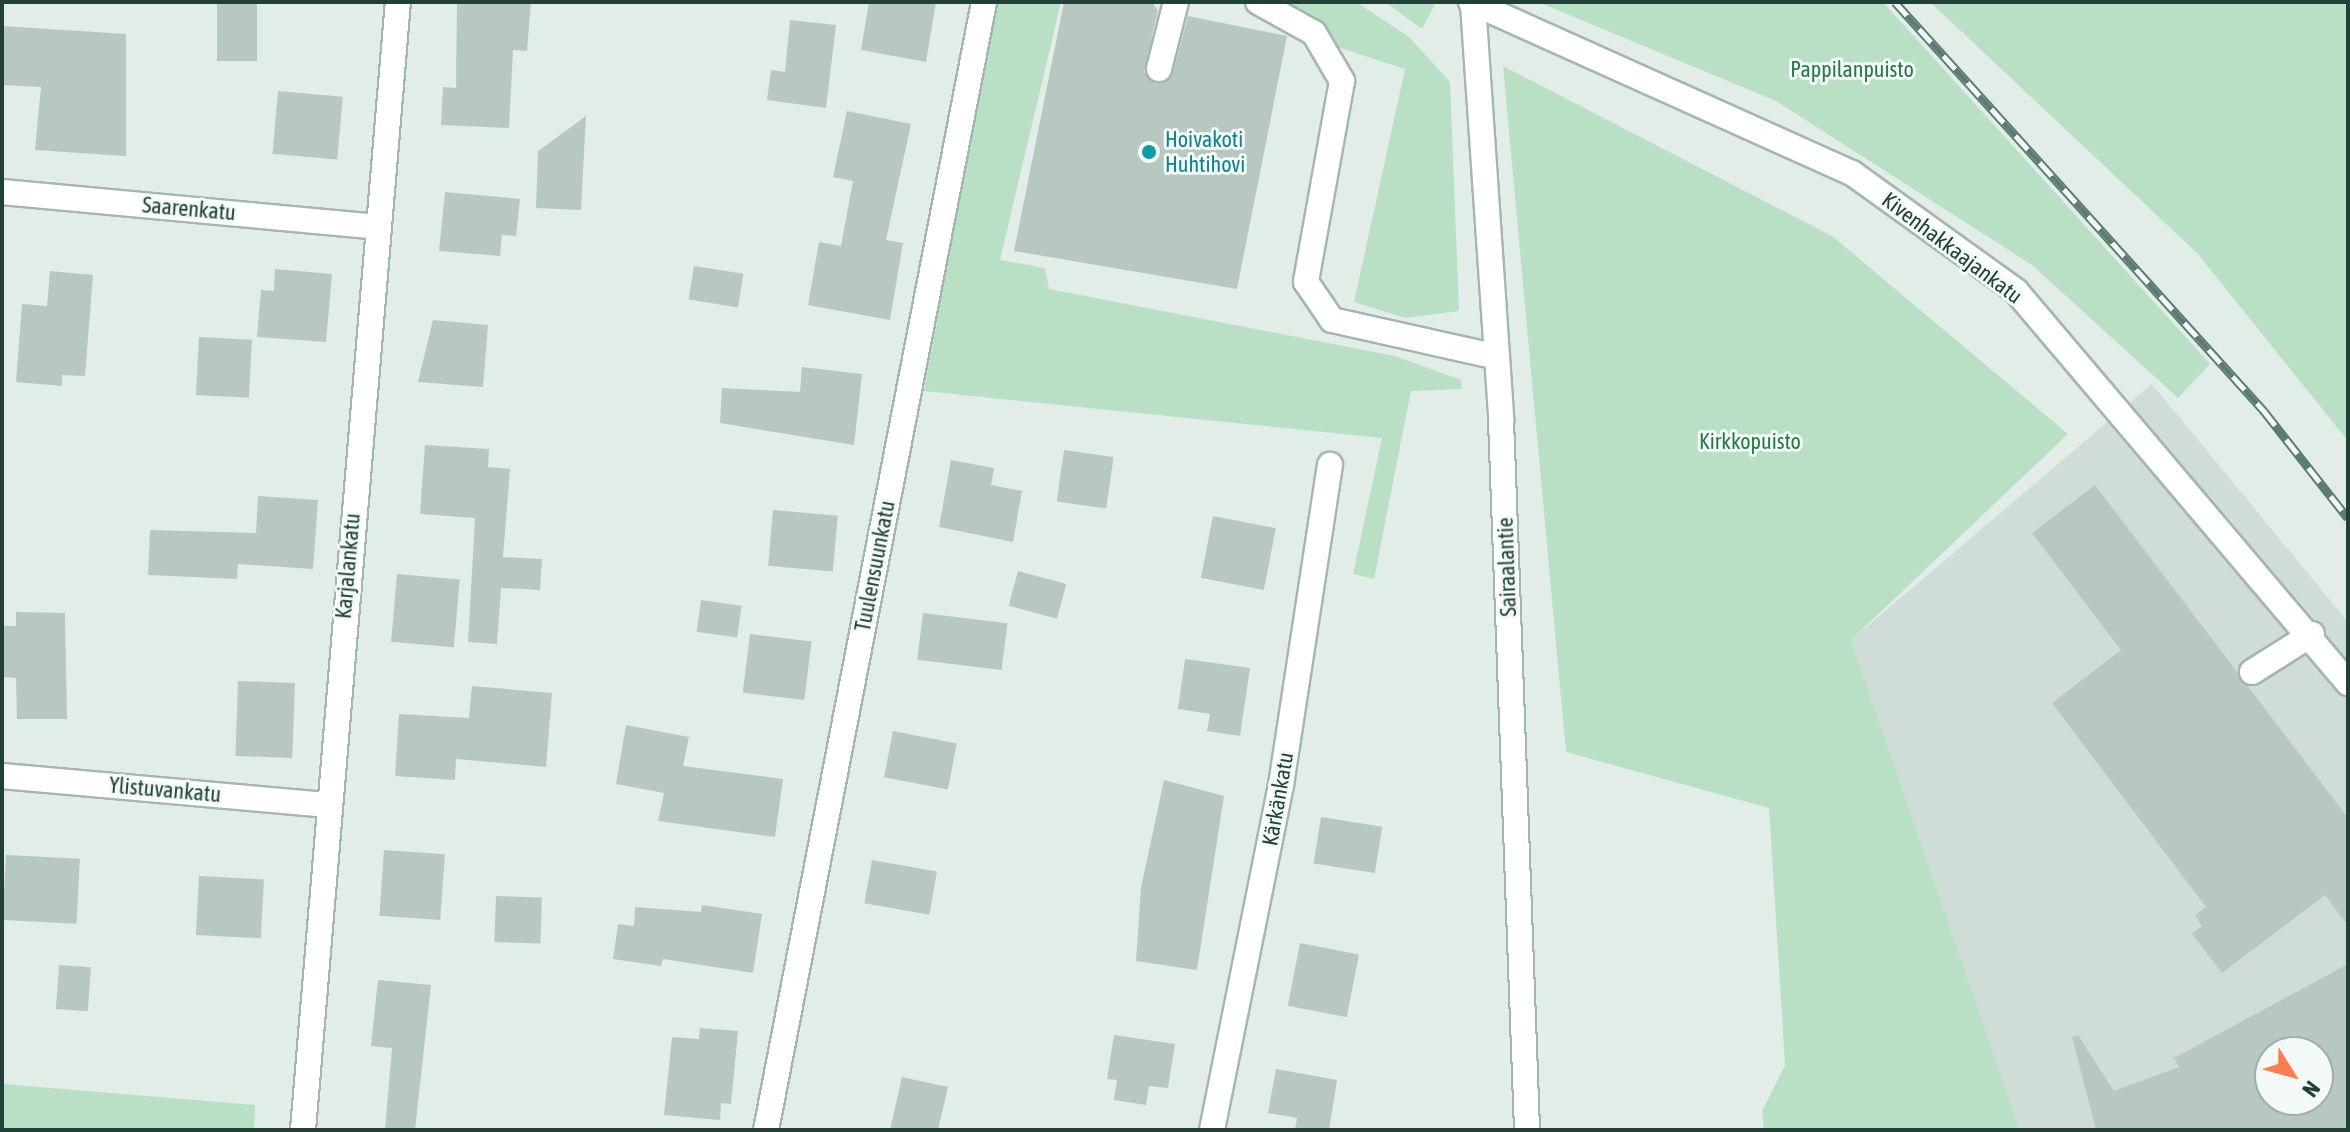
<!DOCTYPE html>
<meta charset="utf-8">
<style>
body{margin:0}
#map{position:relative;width:2350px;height:1132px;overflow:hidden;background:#e2ede8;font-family:"Asap Condensed",sans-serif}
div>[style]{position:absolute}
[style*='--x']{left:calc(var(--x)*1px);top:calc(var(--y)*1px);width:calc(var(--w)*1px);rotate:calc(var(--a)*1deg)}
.built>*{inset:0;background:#d0ddd7}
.green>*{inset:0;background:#b9e0c4}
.building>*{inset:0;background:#b7c8c1;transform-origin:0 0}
.roads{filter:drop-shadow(2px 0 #a4b6b0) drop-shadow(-2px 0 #a4b6b0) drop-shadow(0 2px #a4b6b0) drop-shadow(0 -2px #a4b6b0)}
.minor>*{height:24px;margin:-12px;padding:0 12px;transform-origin:12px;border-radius:12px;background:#fff}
.rail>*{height:9px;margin-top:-4.5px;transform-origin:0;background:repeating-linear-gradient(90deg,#f3f9f6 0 18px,#5b7c73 0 36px);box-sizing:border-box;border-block:2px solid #5b7c73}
.dots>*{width:22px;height:22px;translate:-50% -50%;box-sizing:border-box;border:4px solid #f3f9f6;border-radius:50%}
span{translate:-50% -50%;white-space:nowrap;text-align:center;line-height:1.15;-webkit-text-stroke:6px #f3f9f6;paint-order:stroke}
.park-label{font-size:22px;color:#277a48}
.culture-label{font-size:22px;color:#0d838f}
.left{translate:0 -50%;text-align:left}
.street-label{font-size:22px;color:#204038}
.frame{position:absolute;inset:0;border:4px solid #204038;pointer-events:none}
.north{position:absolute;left:2254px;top:1036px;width:80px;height:80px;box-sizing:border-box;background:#f3f9f6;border:2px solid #9fafaa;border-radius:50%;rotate:127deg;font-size:22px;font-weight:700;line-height:32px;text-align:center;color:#204038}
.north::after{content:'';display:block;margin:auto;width:28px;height:36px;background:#fd7d50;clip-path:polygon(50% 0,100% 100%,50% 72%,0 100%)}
</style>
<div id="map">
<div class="built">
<i style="clip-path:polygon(evenodd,2152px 384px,2348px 622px,2348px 1130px,2020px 1130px,1851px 640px,2152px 384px,2270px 1052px,2318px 1052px,2318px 1100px,2270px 1100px,2270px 1052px)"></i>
</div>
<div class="green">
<i style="clip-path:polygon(997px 2px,1061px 2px,1000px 260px,1045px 268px,1049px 289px,1395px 356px,1461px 380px,1462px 389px,1411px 391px,1374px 579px,1353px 574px,1382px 438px,924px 391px)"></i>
<i style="clip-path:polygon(1269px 2px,1356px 2px,1409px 37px,1450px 82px,1459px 311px,1405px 318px,1354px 302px,1405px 69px,1331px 45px)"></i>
<i style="clip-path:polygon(1385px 2px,1436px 2px,1422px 29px)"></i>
<i style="clip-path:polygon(1538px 2px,1883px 2px,2210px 364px,2178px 398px,2032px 265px,1776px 101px)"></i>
<i style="clip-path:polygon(1930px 2px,2348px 2px,2348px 441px,2197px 253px)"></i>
<i style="clip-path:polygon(1503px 66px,1832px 236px,2068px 434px,1851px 640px,2020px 1130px,1764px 1130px,1762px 1111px,1785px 1065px,1769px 808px,1566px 752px)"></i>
<i style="clip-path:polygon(2px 1084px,255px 1105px,254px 1130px,2px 1130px)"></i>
</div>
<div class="building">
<i style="left:217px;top:2px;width:40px;height:59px"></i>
<i style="clip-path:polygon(457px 2px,531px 2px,527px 51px,513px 50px,509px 128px,441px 125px,443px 87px,456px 88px)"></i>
<i style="clip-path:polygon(869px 2px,936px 2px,926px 62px,861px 50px)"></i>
<i style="clip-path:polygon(1064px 2px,1151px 2px,1158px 10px,1144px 72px,1156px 84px,1173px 73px,1188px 16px,1287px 36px,1237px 289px,1014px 251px)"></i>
<i style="clip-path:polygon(790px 20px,836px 25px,826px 108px,767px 100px,771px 70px,785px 72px)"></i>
<i style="clip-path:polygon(2px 26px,126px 34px,126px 156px,35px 150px,41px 87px,2px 85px)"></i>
<i style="left:278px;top:91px;width:65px;height:63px;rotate:5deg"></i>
<i style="clip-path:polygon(847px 111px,911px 124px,886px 240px,903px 243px,890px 320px,808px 305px,819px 242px,841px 246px,853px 181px,833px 177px)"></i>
<i style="clip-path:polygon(586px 116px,581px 210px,536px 208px,538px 151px)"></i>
<i style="clip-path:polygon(445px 192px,520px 199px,516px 236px,502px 235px,500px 256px,439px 251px)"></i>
<i style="left:694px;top:266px;width:50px;height:34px;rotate:9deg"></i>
<i style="clip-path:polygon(275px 269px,332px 274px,326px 342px,257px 337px,261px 290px,274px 291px)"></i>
<i style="clip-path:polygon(50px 271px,93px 275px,85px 376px,62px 375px,62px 386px,16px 382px,22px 304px,47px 306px)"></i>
<i style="clip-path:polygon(433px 320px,488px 325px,483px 387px,418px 382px)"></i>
<i style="left:199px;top:337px;width:53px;height:58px;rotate:3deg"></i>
<i style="clip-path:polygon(802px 367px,862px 374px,854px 445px,720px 423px,722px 388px,800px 392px)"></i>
<i style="clip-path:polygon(425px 445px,489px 449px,488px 467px,510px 469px,503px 557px,542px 559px,540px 590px,501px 588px,497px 644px,468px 642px,475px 518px,420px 514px)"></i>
<i style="left:1064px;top:450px;width:50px;height:52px;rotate:8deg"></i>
<i style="clip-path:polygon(951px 460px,994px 468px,991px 485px,1022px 491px,1013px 542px,939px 527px)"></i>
<i style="clip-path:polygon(2095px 485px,2348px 818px,2348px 926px,2325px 895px,2222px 973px,2192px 934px,2202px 926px,2195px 915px,2206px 907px,2052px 703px,2121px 650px,2032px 533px)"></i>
<i style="clip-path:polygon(258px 496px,318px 500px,313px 569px,238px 564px,237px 579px,148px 575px,150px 530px,256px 533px)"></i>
<i style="left:773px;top:510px;width:65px;height:56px;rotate:5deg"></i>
<i style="left:1213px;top:516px;width:64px;height:63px;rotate:11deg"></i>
<i style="left:1018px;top:571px;width:50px;height:36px;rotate:15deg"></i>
<i style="left:397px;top:574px;width:63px;height:68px;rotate:5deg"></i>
<i style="left:701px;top:600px;width:41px;height:32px;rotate:8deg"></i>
<i style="clip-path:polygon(16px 612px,65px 613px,67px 719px,17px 719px,16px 678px,2px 677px,2px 626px,16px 626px)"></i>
<i style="left:923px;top:613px;width:85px;height:47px;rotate:7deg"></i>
<i style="left:750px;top:634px;width:62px;height:59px;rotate:7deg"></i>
<i style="clip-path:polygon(1185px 659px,1250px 668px,1240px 736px,1207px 731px,1210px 714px,1178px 709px)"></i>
<i style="left:238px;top:681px;width:57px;height:75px;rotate:2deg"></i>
<i style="clip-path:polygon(472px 686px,552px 693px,546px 767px,456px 759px,455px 780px,395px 776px,399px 714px,469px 718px)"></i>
<i style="clip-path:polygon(626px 725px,689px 737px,683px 766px,783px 779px,775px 837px,658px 821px,664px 793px,616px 784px)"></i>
<i style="left:893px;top:731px;width:65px;height:47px;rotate:11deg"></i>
<i style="clip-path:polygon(1164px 780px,1224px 796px,1197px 970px,1136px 961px,1141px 888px)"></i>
<i style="left:1321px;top:817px;width:62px;height:47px;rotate:9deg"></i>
<i style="left:384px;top:850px;width:61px;height:66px;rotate:4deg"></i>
<i style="left:6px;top:855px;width:74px;height:65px;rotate:3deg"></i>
<i style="left:872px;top:860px;width:66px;height:44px;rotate:10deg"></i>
<i style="left:199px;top:876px;width:65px;height:59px;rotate:3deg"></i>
<i style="left:496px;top:896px;width:46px;height:46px;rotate:2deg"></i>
<i style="clip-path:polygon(702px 905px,762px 914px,753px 973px,663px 959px,661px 966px,613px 959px,618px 924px,634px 926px,635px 907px,701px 912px)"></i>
<i style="left:1300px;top:943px;width:60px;height:64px;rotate:11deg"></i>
<i style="clip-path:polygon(evenodd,2348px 964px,2348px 1130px,2096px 1130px,2072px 1037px,2078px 1035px,2114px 1091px,2179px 1067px,2174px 1058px,2348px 964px,2270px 1052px,2318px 1052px,2318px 1100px,2270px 1100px,2270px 1052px)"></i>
<i style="left:59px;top:965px;width:32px;height:44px;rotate:4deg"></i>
<i style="clip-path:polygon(378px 980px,431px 985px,415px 1130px,385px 1130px,392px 1048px,371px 1046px)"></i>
<i style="clip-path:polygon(700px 1028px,738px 1031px,731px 1104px,721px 1103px,720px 1120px,664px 1115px,672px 1037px,699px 1039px)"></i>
<i style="clip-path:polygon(1114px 1035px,1175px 1044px,1168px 1088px,1149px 1086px,1146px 1105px,1114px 1100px,1117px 1080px,1107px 1079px)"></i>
<i style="clip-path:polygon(1276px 1069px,1337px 1080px,1329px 1130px,1295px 1130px,1297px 1118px,1268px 1113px)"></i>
<i style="clip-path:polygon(902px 1077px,948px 1087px,938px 1130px,890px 1130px)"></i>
</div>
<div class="roads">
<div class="minor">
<i style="--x:1258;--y:2;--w:64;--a:29"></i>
<i style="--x:1314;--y:33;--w:56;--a:59.7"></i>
<i style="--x:1342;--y:81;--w:204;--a:100.2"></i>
<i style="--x:1306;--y:282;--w:46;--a:55.6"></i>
<i style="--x:1332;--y:320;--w:169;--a:12.6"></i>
<i style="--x:1471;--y:2;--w:418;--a:24.2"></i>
<i style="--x:1852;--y:173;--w:202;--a:35.7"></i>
<i style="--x:2016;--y:291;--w:514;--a:49.74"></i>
<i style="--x:1473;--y:4;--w:417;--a:86.1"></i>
<i style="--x:1501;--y:420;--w:710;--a:87.9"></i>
<i style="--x:1159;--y:69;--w:69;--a:-75.8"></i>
<i style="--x:2;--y:192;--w:376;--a:5.3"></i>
<i style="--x:2252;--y:672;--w:71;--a:-32.3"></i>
<i style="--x:2;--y:776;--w:327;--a:5.1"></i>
<i style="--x:303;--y:1130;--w:1132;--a:-85.19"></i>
<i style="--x:766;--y:1130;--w:1149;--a:-79.06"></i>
<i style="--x:1212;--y:1130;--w:352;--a:-78.7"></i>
<i style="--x:1281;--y:785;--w:324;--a:-81.3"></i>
</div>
</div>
<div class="rail">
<i style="--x:1895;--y:2;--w:551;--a:47.94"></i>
<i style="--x:2264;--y:411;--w:136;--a:51.9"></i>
</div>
<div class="dots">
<i style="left:1149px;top:152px;background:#0f9aa8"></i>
</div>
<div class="park-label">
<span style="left:1852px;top:70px">Pappilanpuisto</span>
<span style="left:1750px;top:442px">Kirkkopuisto</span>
</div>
<div class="culture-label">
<span class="left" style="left:1165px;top:152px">Hoivakoti<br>Huhtihovi</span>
</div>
<div class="street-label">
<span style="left:189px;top:209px;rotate:5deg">Saarenkatu</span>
<span style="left:1952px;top:248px;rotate:37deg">Kivenhakkaajankatu</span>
<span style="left:348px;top:566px;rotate:-85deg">Karjalankatu</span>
<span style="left:875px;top:566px;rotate:-79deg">Tuulensuunkatu</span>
<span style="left:1507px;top:567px;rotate:-92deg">Sairaalantie</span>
<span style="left:165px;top:790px;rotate:5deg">Ylistuvankatu</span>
<span style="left:1278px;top:799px;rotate:-80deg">Kärkänkatu</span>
</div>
<div class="frame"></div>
<div class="north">N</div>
</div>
